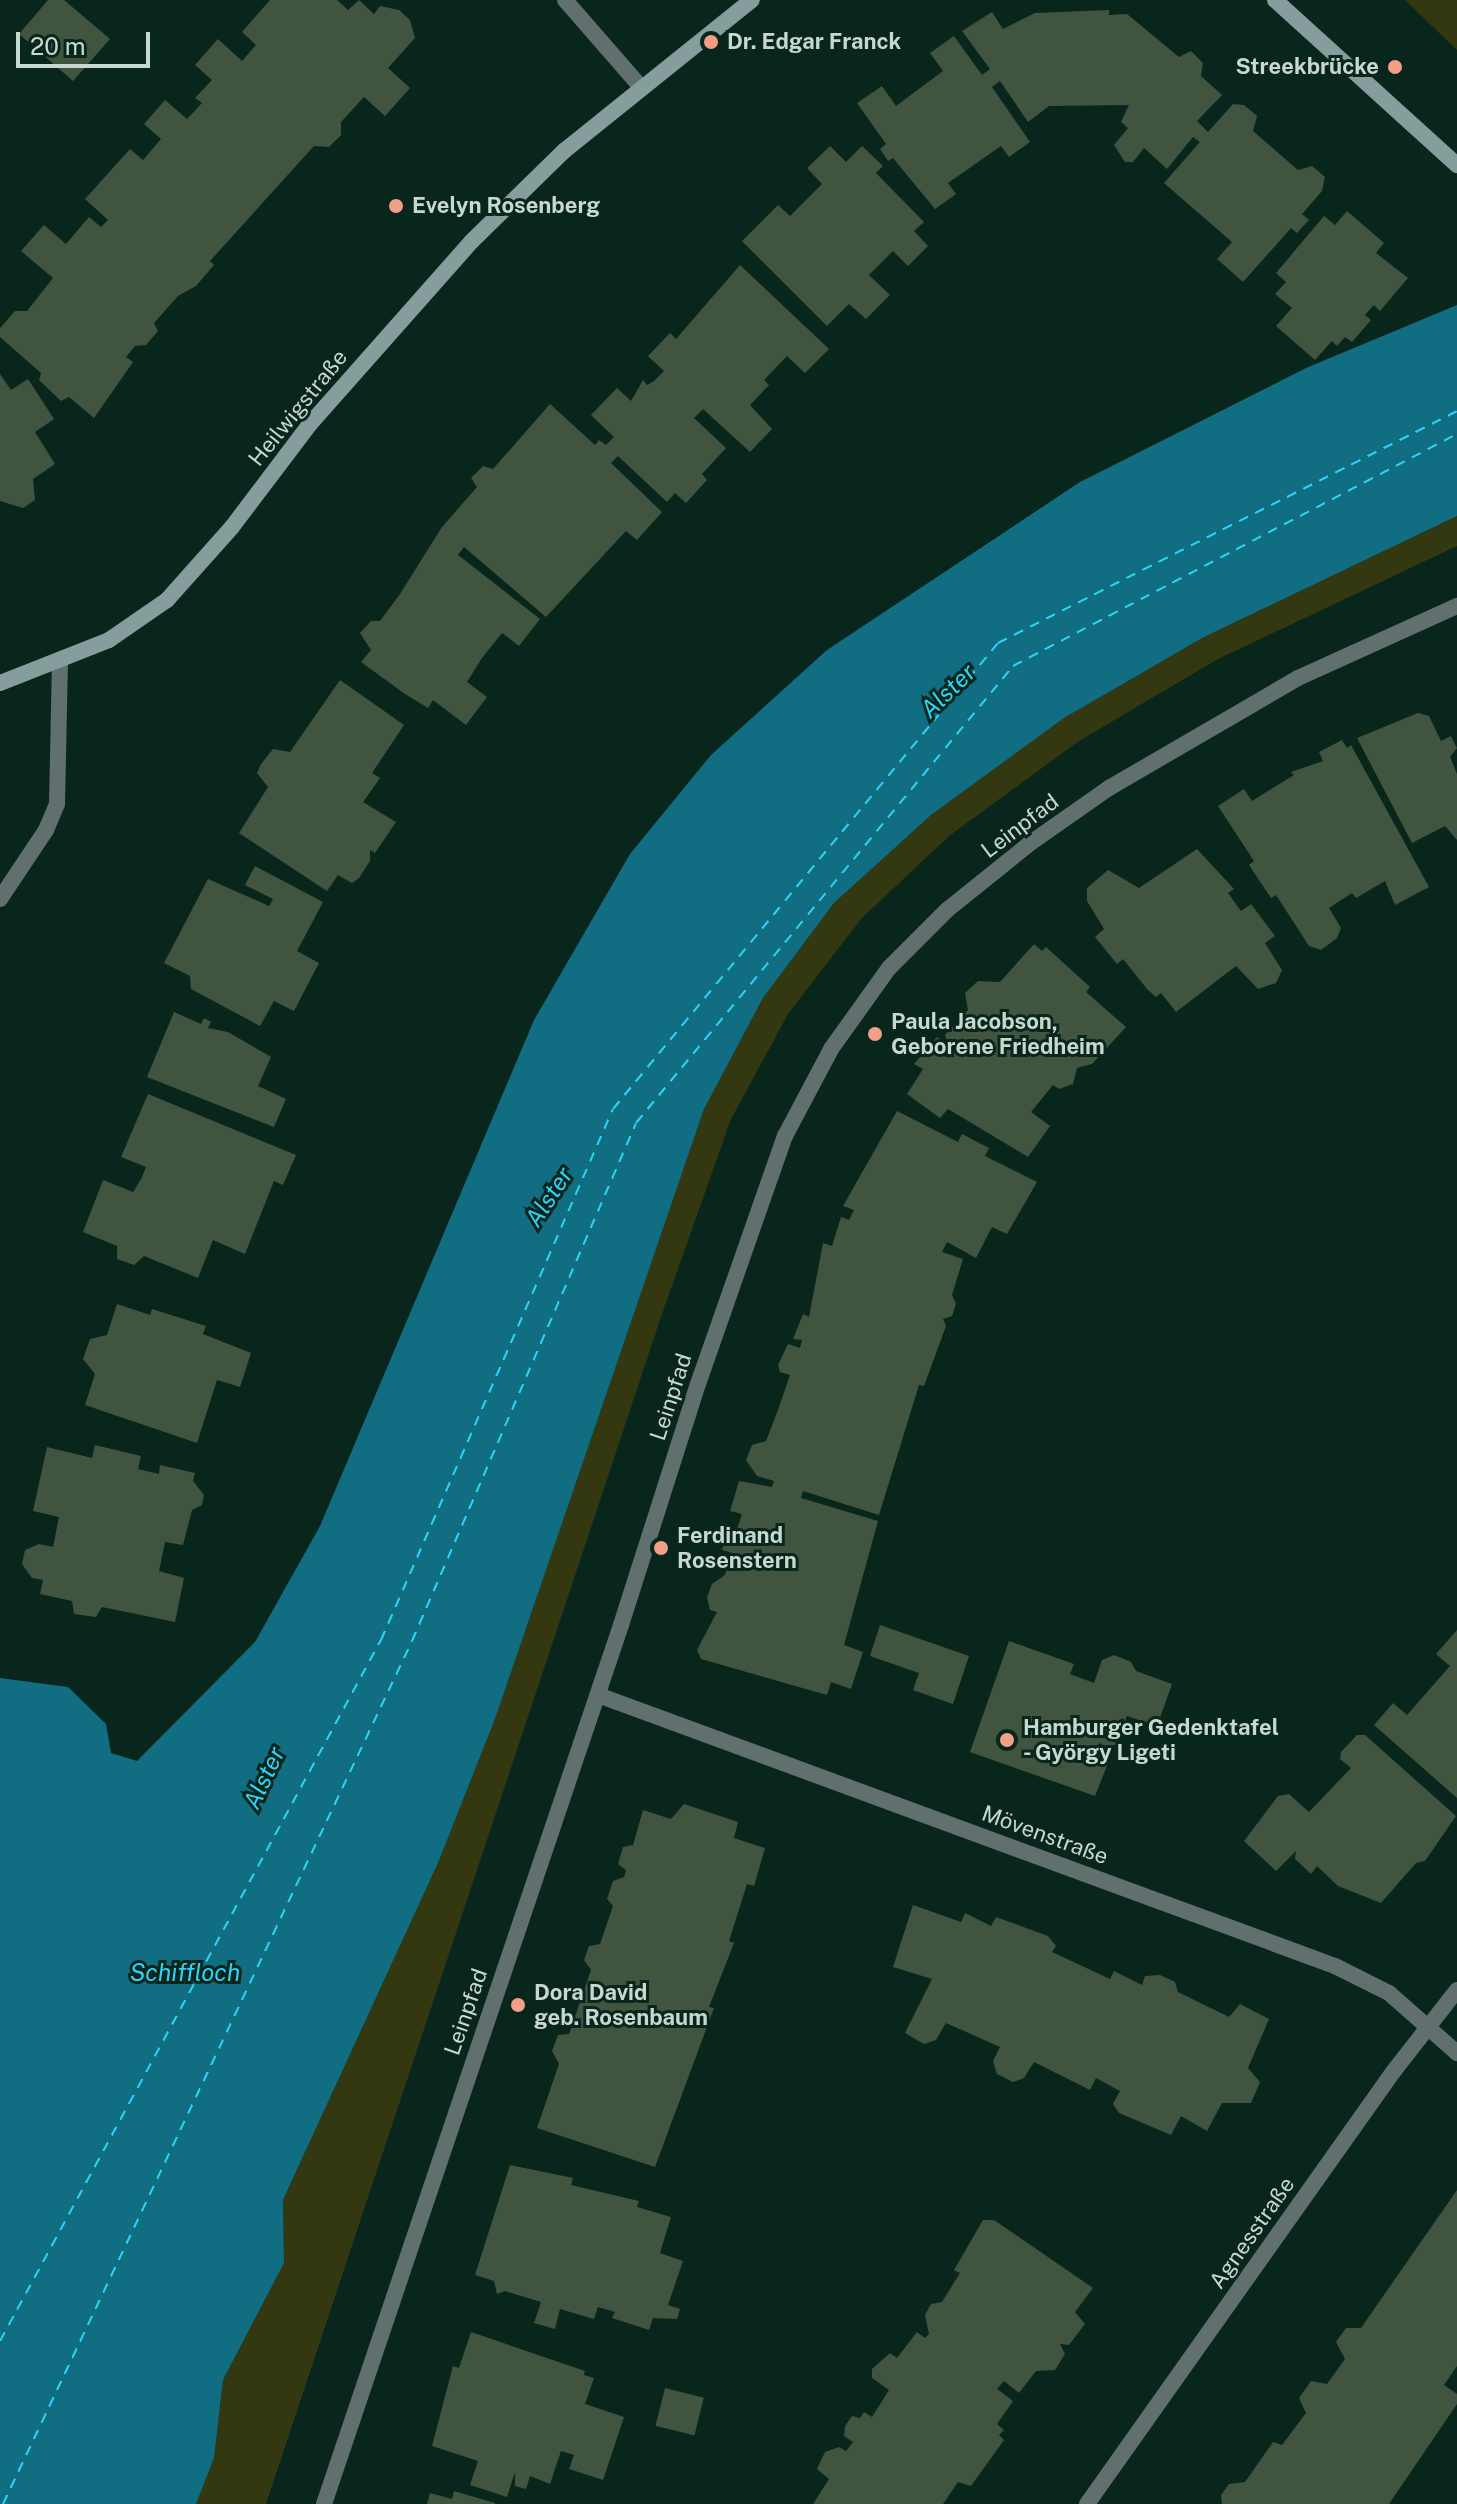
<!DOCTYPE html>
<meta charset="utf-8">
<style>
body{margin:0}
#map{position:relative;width:1457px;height:2504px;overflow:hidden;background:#08261c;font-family:"Public Sans",sans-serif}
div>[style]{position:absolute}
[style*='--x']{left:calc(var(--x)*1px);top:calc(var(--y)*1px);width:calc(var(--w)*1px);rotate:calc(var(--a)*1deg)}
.green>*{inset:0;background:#343811}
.water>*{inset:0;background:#116d82}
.ferry>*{height:2px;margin-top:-1px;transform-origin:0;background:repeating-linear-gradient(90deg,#2fd2f9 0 10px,transparent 0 18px)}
.building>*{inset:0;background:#41543f;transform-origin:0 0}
.street>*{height:16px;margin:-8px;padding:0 8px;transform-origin:8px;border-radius:8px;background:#61706f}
.secondary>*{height:16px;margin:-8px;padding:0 8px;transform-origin:8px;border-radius:8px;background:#859e9d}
.dots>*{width:22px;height:22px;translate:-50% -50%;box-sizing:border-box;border:4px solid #08261c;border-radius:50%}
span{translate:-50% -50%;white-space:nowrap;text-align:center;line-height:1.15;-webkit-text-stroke:6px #08261c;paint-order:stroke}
.poi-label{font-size:22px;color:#c7d8d0;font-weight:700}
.left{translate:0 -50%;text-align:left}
.right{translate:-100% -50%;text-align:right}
.street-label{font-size:22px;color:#c7d8d0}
.water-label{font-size:24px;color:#2fd2f9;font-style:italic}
.scale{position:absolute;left:16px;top:32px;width:134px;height:36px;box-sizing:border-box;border:4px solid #c7d8d0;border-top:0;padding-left:10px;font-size:24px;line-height:28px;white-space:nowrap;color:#c7d8d0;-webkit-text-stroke:6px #08261c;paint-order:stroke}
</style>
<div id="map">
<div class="green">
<i style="clip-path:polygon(1405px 0,1457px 0,1457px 50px)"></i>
<i style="clip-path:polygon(1457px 516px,1457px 546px,1218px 659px,1079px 741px,949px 836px,861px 919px,788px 1014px,731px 1119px,663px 1311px,266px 2504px,196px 2504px,214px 2458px,223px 2380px,284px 2263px,283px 2200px,438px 1863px,495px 1719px,704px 1109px,763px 998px,834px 903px,931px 815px,1064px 718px,1204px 637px)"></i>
</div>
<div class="water">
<i style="clip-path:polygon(1457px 305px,1457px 516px,1204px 637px,1064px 718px,931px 815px,834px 903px,763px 998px,704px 1109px,495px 1719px,438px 1863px,283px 2200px,284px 2263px,223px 2380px,214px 2458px,196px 2504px,0 2504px,0 1678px,68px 1687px,106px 1724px,111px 1753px,137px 1761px,255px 1642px,320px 1526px,534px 1020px,630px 854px,711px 755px,827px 650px,1080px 482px,1306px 368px)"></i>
</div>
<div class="ferry">
<i style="--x:0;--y:2341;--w:798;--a:-61.48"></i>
<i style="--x:381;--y:1640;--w:579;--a:-66.4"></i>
<i style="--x:613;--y:1109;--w:604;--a:-50.44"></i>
<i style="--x:998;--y:643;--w:514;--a:-26.81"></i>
<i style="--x:3;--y:2504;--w:955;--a:-64.64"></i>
<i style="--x:412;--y:1641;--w:564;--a:-66.61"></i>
<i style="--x:636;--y:1123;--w:592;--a:-50.48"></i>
<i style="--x:1013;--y:666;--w:501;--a:-27.59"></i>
</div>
<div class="building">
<i style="clip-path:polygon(48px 0,64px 0,110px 39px,73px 81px,19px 34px)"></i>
<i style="clip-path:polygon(270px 0,337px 0,348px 10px,359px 0,374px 14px,380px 6px,399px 10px,410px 20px,415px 38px,388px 68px,410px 88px,385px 116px,364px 97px,341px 122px,341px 135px,329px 147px,314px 146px,210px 261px,214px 265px,196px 286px,178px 296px,154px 323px,158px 331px,146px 345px,135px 346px,126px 357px,133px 362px,94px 418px,69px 397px,61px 401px,39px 380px,41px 373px,0 337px,0 328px,15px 311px,27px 311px,53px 278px,21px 251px,44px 225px,66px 244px,89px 217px,101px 227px,108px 220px,85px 199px,130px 149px,143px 160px,161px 139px,144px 124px,165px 100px,187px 119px,202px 103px,195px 98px,212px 80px,195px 65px,218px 39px,242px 61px,256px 45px,242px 32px)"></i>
<i style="clip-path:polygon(1109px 10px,1109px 15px,1127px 14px,1179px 57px,1191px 51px,1203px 63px,1201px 76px,1222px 95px,1197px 121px,1208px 132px,1233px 104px,1244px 105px,1257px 116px,1253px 131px,1298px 170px,1312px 166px,1325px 177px,1322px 191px,1302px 214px,1309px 220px,1297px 233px,1291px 228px,1243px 282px,1217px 259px,1232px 242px,1164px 183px,1200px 142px,1193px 137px,1167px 169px,1144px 148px,1133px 162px,1125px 162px,1114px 145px,1128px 128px,1121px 122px,1129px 105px,1049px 106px,1028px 122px,1000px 81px,992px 87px,1030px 142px,1009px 157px,1001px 146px,948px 183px,956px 194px,935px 209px,893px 158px,888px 161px,880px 149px,886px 144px,857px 103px,882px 86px,896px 106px,943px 71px,930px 53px,954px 36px,982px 75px,990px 69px,962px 31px,992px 12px,1003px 29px,1035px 13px)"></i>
<i style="clip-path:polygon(830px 146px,846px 162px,862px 146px,883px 166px,876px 173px,924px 222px,914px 231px,928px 246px,908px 266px,893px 251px,869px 275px,890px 295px,866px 319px,849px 304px,827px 326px,742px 241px,778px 205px,790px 216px,822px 184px,807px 168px)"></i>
<i style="clip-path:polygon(1347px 211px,1384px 243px,1376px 253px,1408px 278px,1380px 311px,1374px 305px,1365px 315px,1371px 320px,1352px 342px,1345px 337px,1337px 346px,1332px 341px,1315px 360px,1276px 326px,1292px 308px,1275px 294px,1286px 282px,1276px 273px,1324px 216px,1335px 225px)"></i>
<i style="clip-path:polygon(740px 265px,829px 349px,805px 373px,787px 356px,764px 380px,769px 385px,750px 405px,772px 429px,750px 452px,703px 409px,694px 418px,726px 448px,702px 474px,707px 480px,686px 503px,675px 493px,667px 502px,618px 456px,611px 463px,662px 512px,637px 540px,626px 531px,546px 617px,464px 547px,458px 555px,540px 619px,519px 646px,502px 633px,482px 658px,467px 682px,487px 697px,466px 725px,433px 700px,428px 708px,405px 694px,361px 662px,371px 650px,360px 633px,371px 621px,380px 621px,400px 594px,442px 527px,477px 487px,471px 478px,483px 466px,493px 469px,550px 404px,595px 445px,599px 440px,606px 445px,614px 437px,591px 415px,617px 388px,631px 401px,643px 380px,647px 385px,654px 381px,664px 371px,648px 356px,670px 333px,676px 339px)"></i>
<i style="clip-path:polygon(0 374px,11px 390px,28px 379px,54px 419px,35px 432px,55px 464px,33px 479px,35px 500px,23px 508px,0 501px)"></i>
<i style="clip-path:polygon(340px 680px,404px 725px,372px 773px,380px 778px,363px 802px,396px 822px,375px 853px,370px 850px,370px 861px,359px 878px,352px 883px,338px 875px,327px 891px,239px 833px,268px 787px,257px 773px,261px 764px,273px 749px,290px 752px)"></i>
<i style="clip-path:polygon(1418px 713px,1429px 716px,1441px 741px,1451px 736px,1457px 748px,1450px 757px,1457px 774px,1457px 840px,1445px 826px,1412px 843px,1357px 738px)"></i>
<i style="clip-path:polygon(1342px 740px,1347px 748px,1351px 745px,1429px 887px,1395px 905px,1385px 881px,1356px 898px,1352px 893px,1329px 908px,1341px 928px,1337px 938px,1321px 950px,1309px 946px,1276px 895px,1271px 898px,1249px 865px,1254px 861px,1218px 806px,1244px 789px,1252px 801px,1294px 775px,1291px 772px,1323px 761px,1319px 752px)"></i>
<i style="clip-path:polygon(1197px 849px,1234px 889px,1228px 893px,1241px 911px,1251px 904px,1275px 936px,1265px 943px,1282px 970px,1276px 983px,1258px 989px,1236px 966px,1176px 1012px,1161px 993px,1156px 997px,1147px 989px,1123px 959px,1117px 964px,1095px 937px,1104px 929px,1087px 901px,1087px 888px,1108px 870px,1139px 888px)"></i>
<i style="clip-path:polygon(255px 866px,323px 902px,297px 951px,319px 963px,294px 1011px,274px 1001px,260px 1026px,191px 989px,190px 976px,164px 963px,208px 879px,269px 906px,273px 899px,245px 885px)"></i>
<i style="clip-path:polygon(1034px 944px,1042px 951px,1046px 947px,1090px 987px,1086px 992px,1126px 1027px,1092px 1064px,1077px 1068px,1073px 1084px,1059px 1089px,1053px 1085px,1031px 1112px,1050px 1126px,1028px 1157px,948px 1109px,940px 1118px,907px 1094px,923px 1069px,914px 1064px,937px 1037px,948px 1044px,945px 1035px,968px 1010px,965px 993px,978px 981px,1000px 982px)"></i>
<i style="clip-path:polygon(174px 1012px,201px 1024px,204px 1018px,211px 1022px,208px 1028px,228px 1032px,271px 1057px,258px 1086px,286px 1099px,274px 1127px,147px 1077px)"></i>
<i style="clip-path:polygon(148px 1094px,296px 1155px,283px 1185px,274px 1181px,245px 1254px,213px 1240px,198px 1278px,144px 1256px,134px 1265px,117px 1259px,117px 1246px,83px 1232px,103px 1180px,133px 1192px,141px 1179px,146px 1167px,121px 1157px)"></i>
<i style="clip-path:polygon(897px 1111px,958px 1142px,962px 1134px,989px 1148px,985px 1156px,1037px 1182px,1007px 1234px,992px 1227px,976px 1258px,947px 1242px,942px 1252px,963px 1259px,952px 1295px,956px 1304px,952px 1316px,943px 1319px,946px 1326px,924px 1386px,919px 1385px,879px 1515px,803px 1491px,801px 1498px,878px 1521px,844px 1645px,863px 1652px,851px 1689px,831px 1682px,827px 1695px,701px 1659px,697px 1650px,717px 1612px,710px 1610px,707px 1597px,712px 1584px,725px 1575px,732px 1553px,722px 1550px,727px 1532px,736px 1532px,742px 1514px,730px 1511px,739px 1481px,772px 1487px,774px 1481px,757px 1476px,746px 1460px,752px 1445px,766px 1441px,778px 1410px,790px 1375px,780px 1372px,778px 1365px,788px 1344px,800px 1348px,802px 1340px,793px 1339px,803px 1314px,809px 1317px,823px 1243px,832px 1246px,841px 1217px,849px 1220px,854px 1210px,843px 1206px)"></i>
<i style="clip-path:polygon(117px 1304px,150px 1315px,152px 1309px,206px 1326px,203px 1334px,251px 1353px,240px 1387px,217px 1380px,197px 1443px,85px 1405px,95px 1374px,83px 1359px,90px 1339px,107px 1335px)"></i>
<i style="clip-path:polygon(95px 1445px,141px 1456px,138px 1469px,159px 1474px,160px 1465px,195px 1473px,193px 1481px,204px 1495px,202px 1505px,192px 1510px,183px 1545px,165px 1542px,159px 1571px,184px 1578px,175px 1622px,102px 1607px,96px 1617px,74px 1614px,72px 1601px,40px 1594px,43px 1580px,32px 1578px,22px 1564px,25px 1550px,39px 1544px,53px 1547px,59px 1517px,33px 1511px,47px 1447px,92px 1458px)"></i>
<i style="clip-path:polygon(880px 1625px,969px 1656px,953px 1704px,913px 1690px,919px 1673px,870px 1656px)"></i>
<i style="clip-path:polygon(1457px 1630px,1457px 1798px,1374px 1725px,1393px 1703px,1407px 1715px,1450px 1666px,1436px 1654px)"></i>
<i style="clip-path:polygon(1009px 1641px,1074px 1664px,1070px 1674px,1094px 1683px,1102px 1660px,1114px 1655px,1131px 1662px,1136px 1671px,1172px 1684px,1157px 1726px,1127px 1716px,1095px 1796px,970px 1752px)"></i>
<i style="clip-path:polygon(1357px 1735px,1365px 1735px,1456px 1816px,1425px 1861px,1416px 1863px,1381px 1903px,1338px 1886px,1317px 1866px,1311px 1874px,1295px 1859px,1296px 1851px,1276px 1871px,1244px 1841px,1278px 1796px,1289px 1794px,1309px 1812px,1351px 1768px,1340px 1759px,1341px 1752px)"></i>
<i style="clip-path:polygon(684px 1804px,738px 1822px,734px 1838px,765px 1848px,754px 1886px,747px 1884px,729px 1941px,734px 1943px,709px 2007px,714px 2008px,655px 2167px,537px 2128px,559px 2064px,552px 2051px,558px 2035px,569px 2034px,591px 1970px,584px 1960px,589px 1946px,600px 1944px,613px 1906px,607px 1899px,613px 1881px,624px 1877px,626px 1870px,618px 1864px,623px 1847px,633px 1845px,643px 1810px,671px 1819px)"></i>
<i style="clip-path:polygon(913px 1905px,961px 1922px,965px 1913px,991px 1926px,996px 1917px,1048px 1936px,1056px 1946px,1052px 1952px,1110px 1979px,1114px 1971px,1142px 1985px,1145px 1976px,1160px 1975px,1175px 1982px,1178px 1992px,1229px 2017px,1240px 2004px,1269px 2019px,1248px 2068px,1260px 2082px,1251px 2103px,1222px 2103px,1207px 2131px,1181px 2116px,1171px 2135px,1119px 2113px,1113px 2104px,1120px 2091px,1096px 2078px,1090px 2090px,1034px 2062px,1024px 2078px,1013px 2082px,997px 2074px,993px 2061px,1000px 2047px,946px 2023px,936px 2040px,924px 2044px,905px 2033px,932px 1979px,893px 1967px)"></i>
<i style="clip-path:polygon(510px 2165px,573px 2178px,571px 2185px,639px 2201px,637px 2207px,671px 2217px,660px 2253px,683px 2261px,668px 2305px,680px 2309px,677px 2319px,653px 2318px,649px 2330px,612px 2318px,615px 2312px,598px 2307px,594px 2319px,560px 2309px,555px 2329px,534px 2323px,541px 2302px,505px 2291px,497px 2294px,494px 2281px,475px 2275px)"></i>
<i style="clip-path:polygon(1457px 2190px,1457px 2366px,1444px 2385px,1457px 2394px,1457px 2404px,1389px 2504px,1222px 2504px,1221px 2495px,1229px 2484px,1245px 2482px,1273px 2442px,1282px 2445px,1306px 2413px,1299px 2398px,1311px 2381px,1327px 2384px,1345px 2359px,1336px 2342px,1346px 2328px,1361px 2328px)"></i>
<i style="clip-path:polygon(983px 2220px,994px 2220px,1093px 2288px,1075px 2312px,1085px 2324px,1069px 2345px,1060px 2344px,1065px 2354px,1055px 2370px,1036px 2371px,1019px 2393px,1004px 2381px,997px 2389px,1013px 2401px,997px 2424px,1004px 2430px,999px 2435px,1004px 2440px,971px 2486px,958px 2482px,943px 2504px,813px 2504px,829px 2479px,817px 2469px,825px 2452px,839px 2447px,846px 2451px,853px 2442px,844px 2436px,845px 2426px,852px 2416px,860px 2418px,864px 2412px,872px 2417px,889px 2390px,872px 2378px,872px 2369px,890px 2353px,897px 2358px,917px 2332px,925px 2338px,929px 2334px,925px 2315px,931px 2304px,942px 2302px,960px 2273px,954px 2270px)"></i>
<i style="clip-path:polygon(471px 2332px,585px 2371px,584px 2375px,594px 2378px,585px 2404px,624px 2417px,603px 2480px,569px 2469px,574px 2455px,561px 2451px,550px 2484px,530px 2476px,526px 2489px,515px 2486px,515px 2472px,507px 2497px,470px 2485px,478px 2461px,432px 2446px,453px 2366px,459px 2368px)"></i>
<i style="left:665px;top:2388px;width:40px;height:39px;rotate:14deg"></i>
<i style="clip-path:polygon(454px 2491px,495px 2503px,495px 2504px,427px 2504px,430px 2493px,452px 2499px)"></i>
</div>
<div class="street">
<i style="--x:565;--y:0;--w:116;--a:48.9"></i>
<i style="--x:0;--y:899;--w:83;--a:-56.3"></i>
<i style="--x:46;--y:830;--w:28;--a:-67"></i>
<i style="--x:57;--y:804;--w:141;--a:-88.8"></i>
<i style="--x:598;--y:1695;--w:785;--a:20.19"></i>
<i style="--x:1335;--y:1966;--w:60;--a:26.6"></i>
<i style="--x:1389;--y:1993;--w:91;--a:41.4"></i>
<i style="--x:324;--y:2504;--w:928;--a:-71.33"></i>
<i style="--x:621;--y:1625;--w:253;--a:-72.3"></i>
<i style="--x:698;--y:1384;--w:263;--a:-70.7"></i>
<i style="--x:785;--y:1136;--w:98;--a:-62.1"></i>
<i style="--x:831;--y:1049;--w:100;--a:-54.4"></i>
<i style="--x:889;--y:968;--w:82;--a:-45"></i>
<i style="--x:947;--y:910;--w:105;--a:-38.8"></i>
<i style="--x:1029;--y:844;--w:98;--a:-35"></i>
<i style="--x:1109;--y:788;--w:219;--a:-30.2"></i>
<i style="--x:1298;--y:678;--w:175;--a:-24.4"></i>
<i style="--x:1087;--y:2504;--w:529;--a:-54.69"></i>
<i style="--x:1393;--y:2072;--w:104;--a:-52"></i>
</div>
<div class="secondary">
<i style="--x:1275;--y:0;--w:246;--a:42.2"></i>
<i style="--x:0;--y:683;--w:117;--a:-21.5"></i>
<i style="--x:109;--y:640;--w:70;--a:-34.6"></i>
<i style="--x:167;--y:600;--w:98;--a:-48.3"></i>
<i style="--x:232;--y:527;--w:129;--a:-52.9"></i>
<i style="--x:310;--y:424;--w:244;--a:-48.5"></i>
<i style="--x:472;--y:241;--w:129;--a:-44.4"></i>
<i style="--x:564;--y:151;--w:241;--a:-38.8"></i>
</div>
<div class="dots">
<i style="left:711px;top:42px;background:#f39f85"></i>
<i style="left:1395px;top:67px;background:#f39f85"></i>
<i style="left:396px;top:206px;background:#f39f85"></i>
<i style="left:875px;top:1034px;background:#f39f85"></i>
<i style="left:661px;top:1548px;background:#f39f85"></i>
<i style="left:1007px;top:1740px;background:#f39f85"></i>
<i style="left:518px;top:2005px;background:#f39f85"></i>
</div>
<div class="poi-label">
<span class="left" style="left:727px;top:42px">Dr. Edgar Franck</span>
<span class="right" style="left:1379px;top:67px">Streekbrücke</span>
<span class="left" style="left:412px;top:206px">Evelyn Rosenberg</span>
<span class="left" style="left:891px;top:1034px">Paula Jacobson,<br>Geborene Friedheim</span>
<span class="left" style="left:677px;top:1548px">Ferdinand<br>Rosenstern</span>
<span class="left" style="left:1023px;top:1740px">Hamburger Gedenktafel<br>- György Ligeti</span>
<span class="left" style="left:534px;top:2005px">Dora David<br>geb. Rosenbaum</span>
</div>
<div class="street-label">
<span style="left:298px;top:408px;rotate:-51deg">Heilwigstraße</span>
<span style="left:1020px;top:826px;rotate:-37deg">Leinpfad</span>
<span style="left:671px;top:1397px;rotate:-72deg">Leinpfad</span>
<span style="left:1045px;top:1835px;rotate:20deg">Mövenstraße</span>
<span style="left:466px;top:2012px;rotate:-71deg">Leinpfad</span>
<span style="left:1252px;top:2233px;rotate:-55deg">Agnesstraße</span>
</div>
<div class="water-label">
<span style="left:948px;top:691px;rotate:-44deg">Alster</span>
<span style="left:549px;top:1197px;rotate:-57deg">Alster</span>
<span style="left:264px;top:1778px;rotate:-65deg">Alster</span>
<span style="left:185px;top:1973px">Schiffloch</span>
</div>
<div class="scale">20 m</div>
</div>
